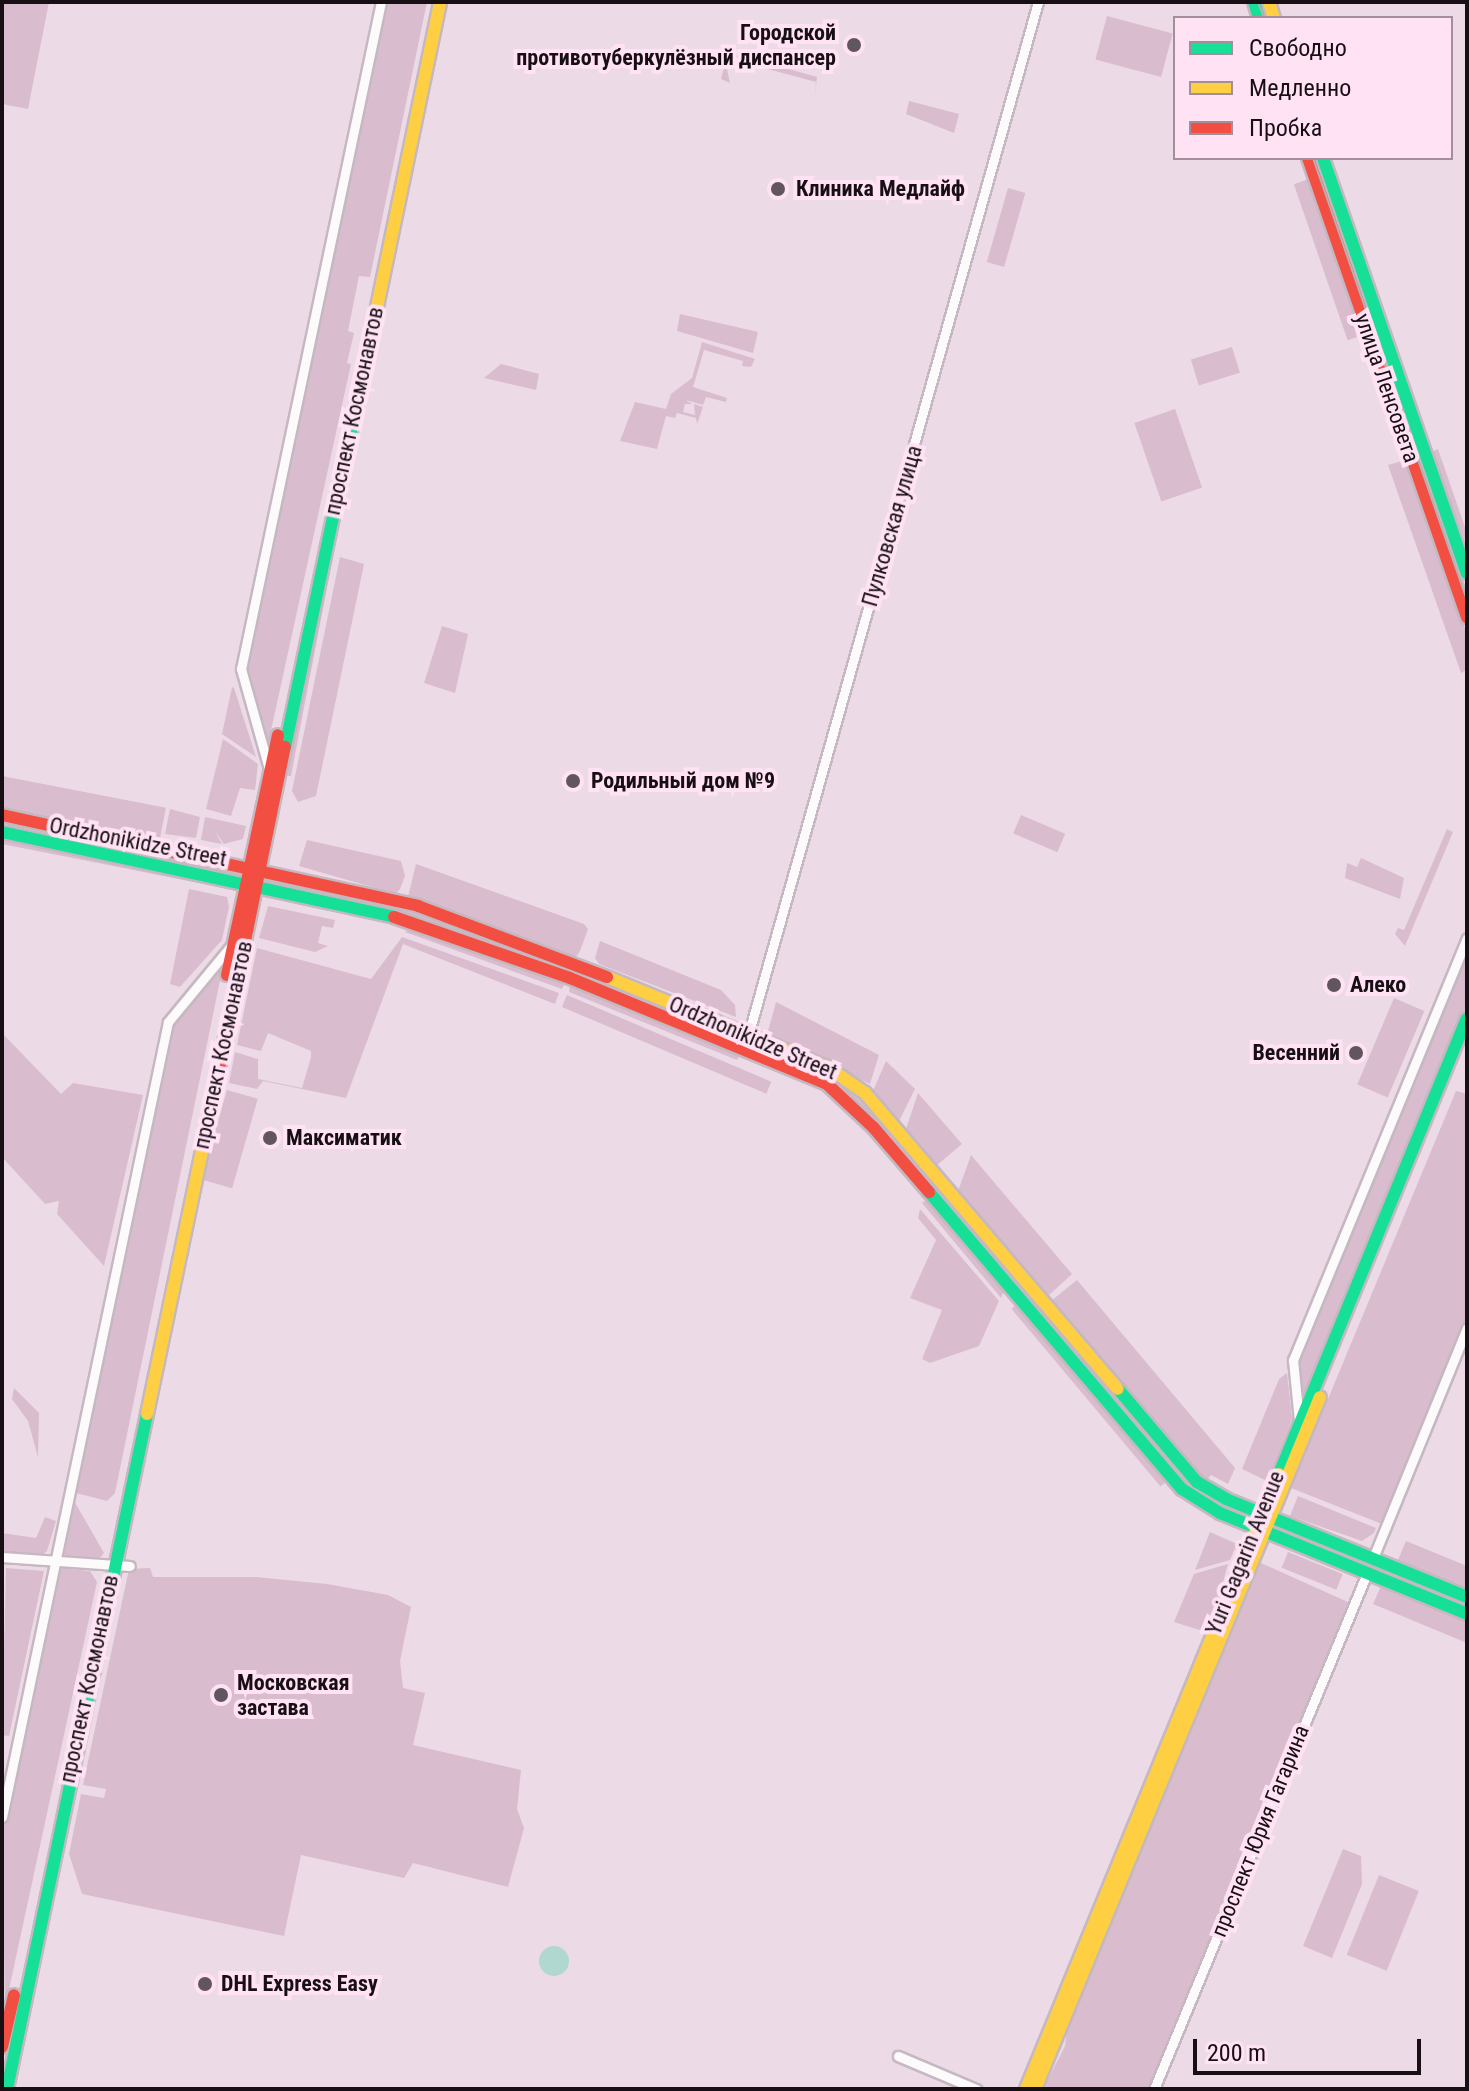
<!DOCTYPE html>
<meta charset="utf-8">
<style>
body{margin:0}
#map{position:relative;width:1469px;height:2091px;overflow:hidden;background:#ecdbe6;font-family:"Roboto Condensed",sans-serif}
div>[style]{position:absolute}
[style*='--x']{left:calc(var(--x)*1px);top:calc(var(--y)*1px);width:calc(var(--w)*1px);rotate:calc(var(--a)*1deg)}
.green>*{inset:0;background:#dabccf;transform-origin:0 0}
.water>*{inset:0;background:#b0d8d0}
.round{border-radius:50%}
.roads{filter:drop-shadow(2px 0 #c5b8c0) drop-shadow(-2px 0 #c5b8c0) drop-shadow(0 2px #c5b8c0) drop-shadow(0 -2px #c5b8c0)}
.street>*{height:9px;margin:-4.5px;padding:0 4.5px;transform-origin:4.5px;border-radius:4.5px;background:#fcfafb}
.fast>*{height:12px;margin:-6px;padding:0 6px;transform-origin:6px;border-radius:6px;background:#16e098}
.slow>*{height:12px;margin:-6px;padding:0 6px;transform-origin:6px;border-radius:6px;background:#ffcf43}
.jam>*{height:12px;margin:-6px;padding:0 6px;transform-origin:6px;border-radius:6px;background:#f24e42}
.tram>*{height:2px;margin:-1px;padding:0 1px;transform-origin:1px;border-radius:1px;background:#b5b1b4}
.dots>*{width:22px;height:22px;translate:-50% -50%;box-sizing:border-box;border:4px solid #ffe2f4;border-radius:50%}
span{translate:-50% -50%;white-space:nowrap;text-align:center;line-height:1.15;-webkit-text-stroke:8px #ffe2f4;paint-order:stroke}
.poi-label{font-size:22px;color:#180f15;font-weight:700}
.right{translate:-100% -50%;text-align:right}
.left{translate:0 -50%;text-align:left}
.street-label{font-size:22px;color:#180f15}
.frame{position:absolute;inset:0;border:4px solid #180f15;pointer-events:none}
.legend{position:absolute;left:1173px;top:16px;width:280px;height:144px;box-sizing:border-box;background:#ffe2f4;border:2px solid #a38e9b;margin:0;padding:10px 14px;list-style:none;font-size:24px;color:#180f15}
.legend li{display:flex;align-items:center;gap:16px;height:40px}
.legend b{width:40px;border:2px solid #a38e9b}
.scale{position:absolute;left:1193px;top:2039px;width:228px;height:36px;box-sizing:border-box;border:4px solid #180f15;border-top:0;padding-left:10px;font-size:24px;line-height:28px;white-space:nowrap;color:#180f15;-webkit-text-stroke:6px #ffe2f4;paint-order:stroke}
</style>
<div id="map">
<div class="green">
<i style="clip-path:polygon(2px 2px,49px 2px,28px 109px,2px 104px)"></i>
<i style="clip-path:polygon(385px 2px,427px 2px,370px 277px,359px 276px,348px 331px,354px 333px,347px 363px,351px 364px,267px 749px,244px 680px)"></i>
<i style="left:1107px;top:16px;width:68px;height:45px;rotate:15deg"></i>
<i style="clip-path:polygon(728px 52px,817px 77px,814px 102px,816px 82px,742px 62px,726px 64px,730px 83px,721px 79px)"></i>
<i style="clip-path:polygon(909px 101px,959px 114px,954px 133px,906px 114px)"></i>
<i style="left:1309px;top:179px;width:165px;height:16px;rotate:71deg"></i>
<i style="left:1008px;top:188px;width:18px;height:77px;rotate:16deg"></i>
<i style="clip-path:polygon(680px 314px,758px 332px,753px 353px,677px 331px)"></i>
<i style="clip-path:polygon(702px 342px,755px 359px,751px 367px,742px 366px,743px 361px,704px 350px,693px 387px,727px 398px,726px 402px,706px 397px,703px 405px,686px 400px,692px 404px,685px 404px,683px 412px,695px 415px,694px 404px,703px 407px,697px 424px,696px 418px,677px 413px,675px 418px,666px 416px,657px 449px,620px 441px,635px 402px,666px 409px,671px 394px,692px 378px)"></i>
<i style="left:1232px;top:347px;width:27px;height:43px;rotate:73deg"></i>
<i style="clip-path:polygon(501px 364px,539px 374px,536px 390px,484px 378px)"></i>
<i style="left:1175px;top:409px;width:83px;height:43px;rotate:71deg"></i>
<i style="clip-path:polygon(1438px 449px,1467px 533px,1465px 541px,1431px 452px)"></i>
<i style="clip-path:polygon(1406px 460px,1467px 634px,1467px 670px,1461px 673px,1388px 465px)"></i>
<i style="clip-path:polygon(334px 551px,291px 776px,287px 776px,329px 552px)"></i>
<i style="clip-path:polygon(340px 557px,364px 564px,316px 796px,298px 802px,292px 791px)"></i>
<i style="clip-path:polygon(442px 626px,468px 634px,455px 693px,424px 683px)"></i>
<i style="clip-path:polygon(232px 687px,234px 688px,256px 757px,222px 734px)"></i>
<i style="clip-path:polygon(223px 739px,258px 764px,255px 790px,240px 788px,231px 816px,206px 809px)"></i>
<i style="left:2px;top:776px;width:167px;height:32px;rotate:11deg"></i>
<i style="clip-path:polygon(170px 809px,200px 817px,196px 838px,165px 834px)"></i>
<i style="left:1021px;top:815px;width:48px;height:20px;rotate:23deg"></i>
<i style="clip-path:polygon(205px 817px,246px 826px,243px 839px,224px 844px,214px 830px,222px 844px,201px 840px)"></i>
<i style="clip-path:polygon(1447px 829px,1453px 832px,1405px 946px,1395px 934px,1398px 928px,1404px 930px)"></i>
<i style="clip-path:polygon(2px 838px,220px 883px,219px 887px,2px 844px)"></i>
<i style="clip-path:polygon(307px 840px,401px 861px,405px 876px,400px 889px,396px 894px,299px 866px)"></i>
<i style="clip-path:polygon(1361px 858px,1404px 878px,1400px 899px,1345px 878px,1347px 863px,1357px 867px)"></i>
<i style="clip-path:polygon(416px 864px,584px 924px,588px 929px,580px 951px,576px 957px,408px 897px)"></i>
<i style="clip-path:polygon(279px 878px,399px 907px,502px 941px,740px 1040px,457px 929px,278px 882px)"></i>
<i style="clip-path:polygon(189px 889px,227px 897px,229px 907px,222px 940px,180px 987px,170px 984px)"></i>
<i style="clip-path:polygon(268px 906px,335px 920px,333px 928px,322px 926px,318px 943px,328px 946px,315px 952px,259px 938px)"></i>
<i style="clip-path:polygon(411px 927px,507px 960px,565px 983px,562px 989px,405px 932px)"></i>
<i style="clip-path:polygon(402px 937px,559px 993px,555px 1004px,403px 944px,346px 1098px,263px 1081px,257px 1089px,229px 1083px,235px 1052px,258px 1059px,258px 1079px,302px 1088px,311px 1057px,311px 1051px,268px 1033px,261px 1051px,237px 1045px,257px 948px,371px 979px)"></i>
<i style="clip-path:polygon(600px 941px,721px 990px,735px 1005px,736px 1017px,599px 964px,595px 958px)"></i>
<i style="clip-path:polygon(1467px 948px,1467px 1006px,1301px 1403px,1299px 1356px)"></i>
<i style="clip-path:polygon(224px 961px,115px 1493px,107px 1501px,76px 1493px,173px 1021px)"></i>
<i style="clip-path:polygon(570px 985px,740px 1055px,737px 1060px,569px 992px)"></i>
<i style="left:567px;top:995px;width:222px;height:13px;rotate:23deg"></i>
<i style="left:1394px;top:998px;width:33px;height:94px;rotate:23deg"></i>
<i style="clip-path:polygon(776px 1002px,879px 1055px,870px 1084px,767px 1035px)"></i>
<i style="clip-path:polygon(2px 1033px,61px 1094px,73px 1083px,143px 1095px,104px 1266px,57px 1214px,59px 1201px,45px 1204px,2px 1157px)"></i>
<i style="clip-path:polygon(763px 1047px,829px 1074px,860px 1096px,1177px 1471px,1219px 1506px,1174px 1473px,867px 1111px,836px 1083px)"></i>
<i style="clip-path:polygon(886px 1061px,915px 1089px,899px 1121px,872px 1093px)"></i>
<i style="left:227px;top:1090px;width:32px;height:93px;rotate:16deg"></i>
<i style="clip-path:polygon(1456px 1091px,1467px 1094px,1467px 1320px,1382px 1524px,1291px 1488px)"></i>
<i style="clip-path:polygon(918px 1093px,962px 1144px,936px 1166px,906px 1129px)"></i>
<i style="clip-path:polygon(971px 1155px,1072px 1274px,1049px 1295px,958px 1191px)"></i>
<i style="clip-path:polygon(927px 1199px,1004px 1290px,1001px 1298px,922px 1203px)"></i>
<i style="clip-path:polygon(920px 1209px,999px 1301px,979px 1346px,930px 1363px,922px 1359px,942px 1310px,910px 1298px,936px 1240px,918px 1218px)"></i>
<i style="clip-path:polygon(1077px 1280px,1235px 1468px,1228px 1484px,1211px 1475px,1206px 1481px,1194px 1471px,1051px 1301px)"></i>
<i style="left:1016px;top:1305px;width:232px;height:6px;rotate:50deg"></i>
<i style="clip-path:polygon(1287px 1373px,1292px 1419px,1267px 1481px,1242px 1469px,1279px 1379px)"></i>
<i style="clip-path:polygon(14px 1388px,39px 1413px,38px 1457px,28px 1421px,12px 1399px)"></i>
<i style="clip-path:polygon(1298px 1496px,1376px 1528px,1374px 1533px,1362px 1541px,1290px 1516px)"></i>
<i style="clip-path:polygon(73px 1499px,104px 1553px,98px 1560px,72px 1559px,64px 1554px)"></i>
<i style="clip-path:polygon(45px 1517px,56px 1521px,47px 1551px,40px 1557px,2px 1552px,2px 1533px,36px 1538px)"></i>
<i style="clip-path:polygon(1210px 1532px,1237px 1544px,1230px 1560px,1195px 1570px)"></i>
<i style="clip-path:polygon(1406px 1541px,1467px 1566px,1467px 1589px,1398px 1560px)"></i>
<i style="left:1288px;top:1552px;width:59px;height:17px;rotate:22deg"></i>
<i style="clip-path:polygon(1261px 1563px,1350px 1603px,1149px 2089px,1043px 2089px,1065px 2046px,1068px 2021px,1245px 1593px)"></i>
<i style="clip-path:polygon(1228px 1564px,1209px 1633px,1174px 1622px,1194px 1574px)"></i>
<i style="clip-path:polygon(6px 1568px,44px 1571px,9px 1736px,2px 1735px)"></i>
<i style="clip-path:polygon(60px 1568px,90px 1571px,97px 1582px,5px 2008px,2px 1833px)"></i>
<i style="clip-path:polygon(150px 1568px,153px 1577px,256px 1577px,327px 1584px,388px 1595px,411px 1607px,400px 1661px,403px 1688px,425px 1693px,413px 1745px,521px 1770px,517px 1809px,524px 1828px,508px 1887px,413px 1863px,404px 1878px,301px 1855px,284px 1936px,82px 1894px,69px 1854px,81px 1794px,104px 1798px,106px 1789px,83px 1785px,129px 1569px)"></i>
<i style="clip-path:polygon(1381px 1586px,1467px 1620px,1467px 1643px,1373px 1604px)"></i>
<i style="clip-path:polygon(1343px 1849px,1361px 1856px,1362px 1884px,1332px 1958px,1303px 1946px)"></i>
<i style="left:1379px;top:1875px;width:43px;height:86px;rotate:22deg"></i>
</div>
<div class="water">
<i class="round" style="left:539px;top:1946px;width:30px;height:30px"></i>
</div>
<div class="roads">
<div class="street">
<i style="--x:269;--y:769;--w:104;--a:-105.6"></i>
<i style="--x:241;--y:669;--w:682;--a:-78.15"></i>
<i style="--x:744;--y:1050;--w:1088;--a:-74.33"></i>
<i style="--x:1299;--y:1421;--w:61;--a:-95.6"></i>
<i style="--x:1293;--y:1360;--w:456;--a:-67.6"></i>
<i style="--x:2;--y:1557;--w:128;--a:4"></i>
<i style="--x:1373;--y:1558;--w:248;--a:-67.8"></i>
<i style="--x:2;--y:1817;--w:812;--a:-78.21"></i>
<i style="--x:168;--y:1022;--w:104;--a:-50.5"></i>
<i style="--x:898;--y:2056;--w:85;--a:22.9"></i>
<i style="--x:1154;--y:2089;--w:558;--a:-67.57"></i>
</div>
<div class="fast">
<i style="--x:1254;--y:2;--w:17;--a:73"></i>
<i style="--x:1323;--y:158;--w:439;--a:70.9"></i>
<i style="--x:285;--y:747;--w:366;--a:-78.2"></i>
<i style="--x:2;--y:832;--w:401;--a:12.2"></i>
<i style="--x:929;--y:1192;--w:390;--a:49.6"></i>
<i style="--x:1182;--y:1489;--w:45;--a:32.3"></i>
<i style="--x:1220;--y:1513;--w:267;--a:22.2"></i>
<i style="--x:1118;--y:1389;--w:122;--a:49.7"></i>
<i style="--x:1197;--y:1482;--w:34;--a:30"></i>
<i style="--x:1226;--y:1499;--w:260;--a:22.1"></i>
<i style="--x:1279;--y:1474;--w:492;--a:-67.6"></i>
<i style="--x:7;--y:2089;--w:689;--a:-78.28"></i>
</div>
<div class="slow">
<i style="--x:1269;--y:2;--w:17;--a:73"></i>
<i style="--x:360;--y:389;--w:395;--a:-78.3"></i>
<i style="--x:607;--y:977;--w:240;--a:22.3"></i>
<i style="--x:829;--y:1068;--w:44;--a:34.8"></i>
<i style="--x:865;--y:1093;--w:389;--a:49.5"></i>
<i style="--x:147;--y:1414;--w:304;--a:-78.2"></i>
<i style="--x:1026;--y:2089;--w:665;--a:-67.64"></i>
<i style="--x:1035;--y:2089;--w:748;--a:-67.62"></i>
</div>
<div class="jam">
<i style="--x:1308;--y:158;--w:486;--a:70.9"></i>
<i style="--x:2;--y:815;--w:426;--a:12.3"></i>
<i style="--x:418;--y:906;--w:202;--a:20.6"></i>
<i style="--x:394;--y:917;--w:186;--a:19.1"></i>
<i style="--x:570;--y:978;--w:278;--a:22.4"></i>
<i style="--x:827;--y:1084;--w:63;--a:43.1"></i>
<i style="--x:873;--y:1127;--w:86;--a:49.3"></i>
<i style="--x:227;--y:975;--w:245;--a:-78"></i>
<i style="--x:209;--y:1116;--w:377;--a:-78.4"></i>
<i style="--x:2;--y:2047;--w:53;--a:-77"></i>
</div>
</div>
<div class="tram">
<i style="--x:1258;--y:2;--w:17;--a:69"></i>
<i style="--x:1313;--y:158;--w:469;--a:70.8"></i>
</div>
<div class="dots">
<i style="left:854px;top:45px;background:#62565e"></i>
<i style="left:778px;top:189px;background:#62565e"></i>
<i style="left:573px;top:781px;background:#62565e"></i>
<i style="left:1334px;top:985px;background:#62565e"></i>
<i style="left:1356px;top:1053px;background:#62565e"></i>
<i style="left:270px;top:1138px;background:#62565e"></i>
<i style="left:221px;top:1695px;background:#62565e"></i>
<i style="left:205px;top:1984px;background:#62565e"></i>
</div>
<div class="poi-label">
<span class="right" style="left:836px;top:45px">Городской<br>противотуберкулёзный диспансер</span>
<span class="left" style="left:796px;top:189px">Клиника Медлайф</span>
<span class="left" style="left:591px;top:781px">Родильный дом №9</span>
<span class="left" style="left:1350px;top:985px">Алеко</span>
<span class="right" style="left:1340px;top:1053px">Весенний</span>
<span class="left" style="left:286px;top:1138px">Максиматик</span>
<span class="left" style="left:237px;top:1695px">Московская<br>застава</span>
<span class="left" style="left:221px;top:1984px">DHL Express Easy</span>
</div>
<div class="street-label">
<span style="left:1387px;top:388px;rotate:71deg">улица Ленсовета</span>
<span style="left:354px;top:411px;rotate:-78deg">проспект Космонавтов</span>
<span style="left:892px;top:526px;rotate:-74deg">Пулковская улица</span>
<span style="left:138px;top:842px;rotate:11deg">Ordzhonikidze Street</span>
<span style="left:753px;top:1038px;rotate:23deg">Ordzhonikidze Street</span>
<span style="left:223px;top:1045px;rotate:-78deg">проспект Космонавтов</span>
<span style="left:1245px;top:1553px;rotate:-68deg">Yuri Gagarin Avenue</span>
<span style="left:89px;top:1679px;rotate:-78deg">проспект Космонавтов</span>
<span style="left:1260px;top:1831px;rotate:-68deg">проспект Юрия Гагарина</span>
</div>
<div class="frame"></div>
<ul class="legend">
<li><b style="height:10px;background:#16e098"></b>Свободно</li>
<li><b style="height:10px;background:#ffcf43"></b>Медленно</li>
<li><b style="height:10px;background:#f24e42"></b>Пробка</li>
</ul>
<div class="scale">200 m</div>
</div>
